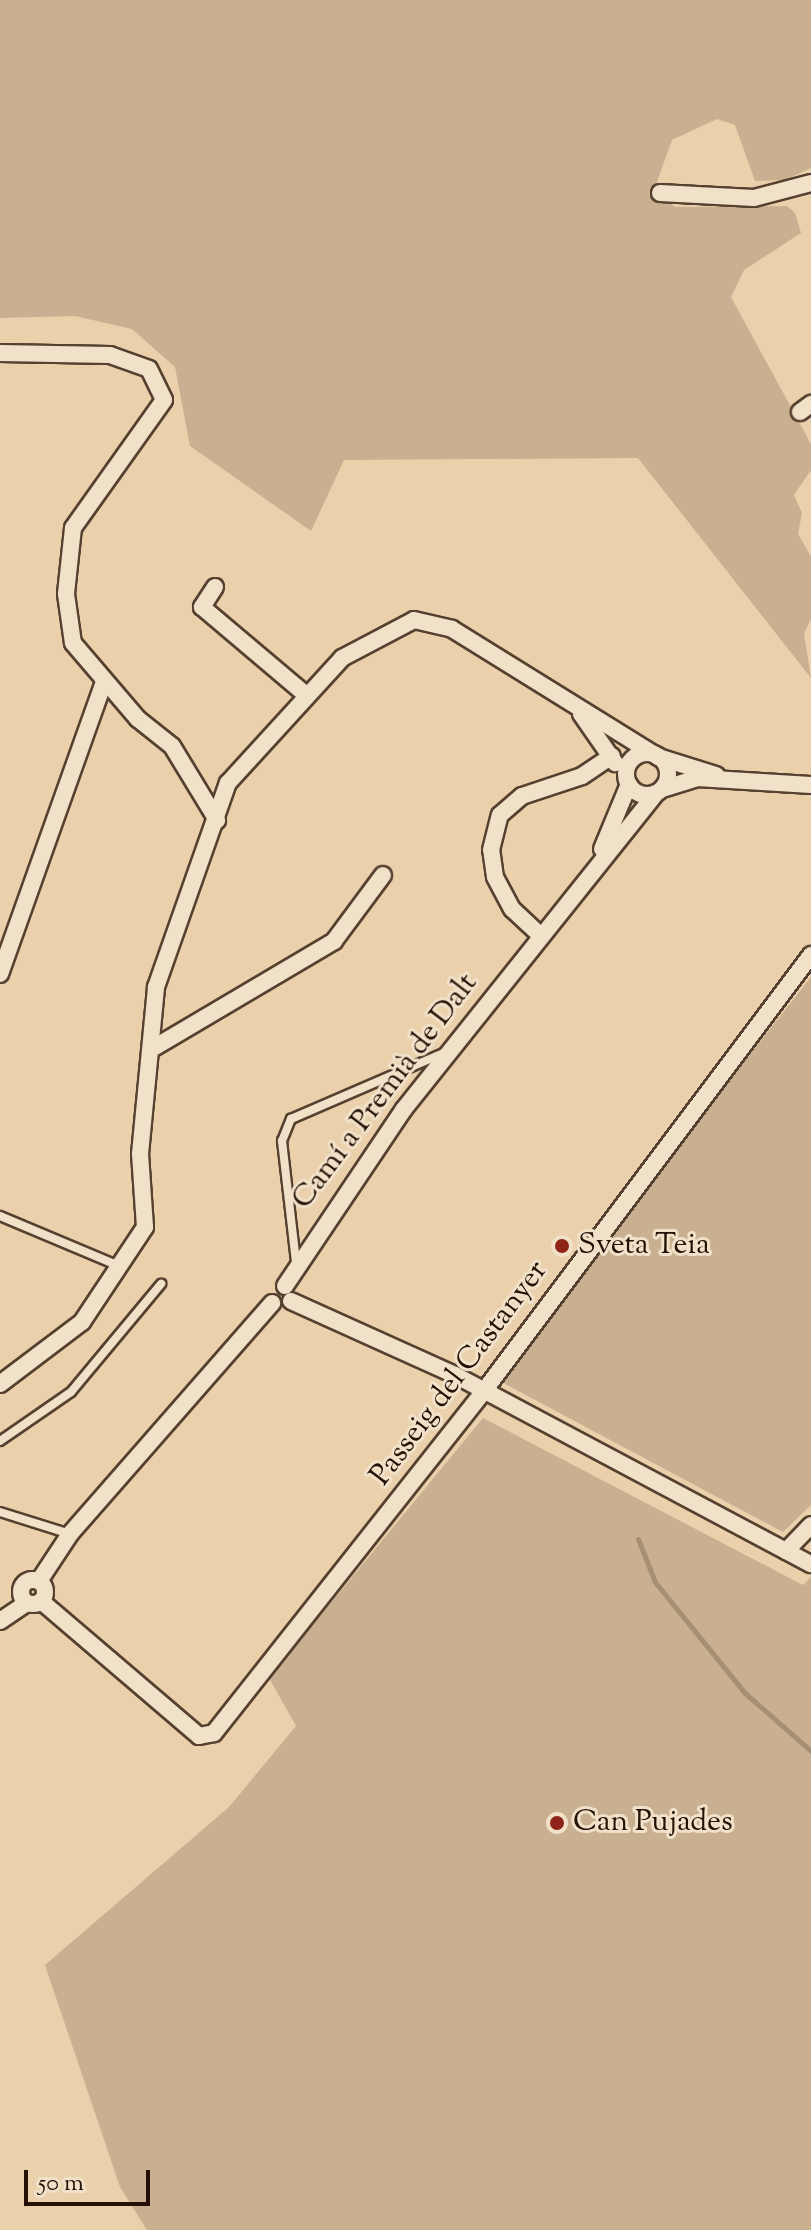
<!DOCTYPE html>
<meta charset="utf-8">
<style>
body{margin:0}
#map{position:relative;width:811px;height:2230px;overflow:hidden;background:#ead1ac;font-family:"Sorts Mill Goudy",serif}
div>[style]{position:absolute}
[style*='--x']{left:calc(var(--x)*1px);top:calc(var(--y)*1px);width:calc(var(--w)*1px);rotate:calc(var(--a)*1deg)}
.green>*{inset:0;background:#c9b090}
.stream>*{height:5px;margin:-2.5px;padding:0 2.5px;transform-origin:2.5px;border-radius:2.5px;background:#a78f73}
.roads{filter:drop-shadow(2px 0 #56402f) drop-shadow(-2px 0 #56402f) drop-shadow(0 2px #56402f) drop-shadow(0 -2px #56402f)}
.lane>*{height:8px;margin:-4px;padding:0 4px;transform-origin:4px;border-radius:4px;background:#f1e1c9}
.street>*{height:16px;margin:-8px;padding:0 8px;transform-origin:8px;border-radius:8px;background:#f1e1c9}
.street>.ring{margin:-8px;padding:0;box-sizing:content-box;background:none;border:16px solid #f1e1c9;border-radius:50%}
.dots>*{width:22px;height:22px;translate:-50% -50%;box-sizing:border-box;border:4px solid #f1e1c9;border-radius:50%}
span{translate:-50% -50%;white-space:nowrap;text-align:center;line-height:1.15;-webkit-text-stroke:6px #f1e1c9;paint-order:stroke}
.street-label{font-size:30px;color:#251005}
.poi-label{font-size:30px;color:#251005}
.left{translate:0 -50%;text-align:left}
.scale{position:absolute;left:24px;top:2170px;width:126px;height:36px;box-sizing:border-box;border:4px solid #251005;border-top:0;padding-left:10px;font-size:24px;line-height:28px;white-space:nowrap;color:#251005;-webkit-text-stroke:6px #f1e1c9;paint-order:stroke}
</style>
<div id="map">
<div class="green">
<i style="clip-path:polygon(0 0,811px 0,811px 168px,785px 180px,755px 181px,735px 125px,717px 119px,672px 140px,654px 190px,675px 207px,787px 206px,795px 213px,801px 233px,744px 270px,731px 297px,811px 444px,811px 470px,794px 495px,802px 513px,798px 534px,811px 556px,811px 619px,804px 634px,811px 678px,638px 458px,344px 460px,311px 531px,190px 446px,175px 367px,132px 329px,75px 316px,0 318px)"></i>
<i style="clip-path:polygon(811px 977px,811px 1505px,783px 1532px,494px 1378px)"></i>
<i style="clip-path:polygon(483px 1418px,803px 1585px,811px 1577px,811px 2230px,147px 2230px,120px 2187px,45px 1965px,229px 1807px,296px 1726px,269px 1678px)"></i>
</div>
<div class="stream">
<i style="--x:638;--y:1539;--w:46;--a:68.4"></i>
<i style="--x:655;--y:1582;--w:143;--a:51"></i>
<i style="--x:745;--y:1693;--w:88;--a:41.3"></i>
</div>
<div class="roads">
<div class="lane">
<i style="--x:0;--y:1216;--w:129;--a:22.8"></i>
<i style="--x:296;--y:1262;--w:122;--a:-96.6"></i>
<i style="--x:282;--y:1141;--w:24;--a:-68"></i>
<i style="--x:291;--y:1119;--w:169;--a:-23.4"></i>
<i style="--x:0;--y:1441;--w:86;--a:-34.6"></i>
<i style="--x:71;--y:1392;--w:141;--a:-50.2"></i>
<i style="--x:0;--y:1512;--w:73;--a:17.4"></i>
</div>
<div class="street">
<i style="--x:660;--y:193;--w:94;--a:3"></i>
<i style="--x:754;--y:198;--w:59;--a:-14.7"></i>
<i style="--x:0;--y:353;--w:110;--a:1"></i>
<i style="--x:110;--y:355;--w:41;--a:19.7"></i>
<i style="--x:149;--y:369;--w:34;--a:64"></i>
<i style="--x:164;--y:400;--w:157;--a:125.4"></i>
<i style="--x:73;--y:528;--w:66;--a:96.1"></i>
<i style="--x:66;--y:594;--w:49;--a:81.9"></i>
<i style="--x:73;--y:643;--w:100;--a:49.5"></i>
<i style="--x:138;--y:719;--w:43;--a:38.5"></i>
<i style="--x:172;--y:746;--w:87;--a:58.7"></i>
<i style="--x:800;--y:412;--w:14;--a:-36"></i>
<i style="--x:215;--y:587;--w:24;--a:123"></i>
<i style="--x:202;--y:607;--w:135;--a:40.2"></i>
<i style="--x:581;--y:714;--w:60;--a:55.2"></i>
<i class="ring" style="left:626px;top:753px;width:26px;height:26px"></i>
<i style="--x:658;--y:757;--w:61;--a:17.2"></i>
<i style="--x:662;--y:789;--w:37;--a:-17"></i>
<i style="--x:697;--y:778;--w:114;--a:3.5"></i>
<i style="--x:602;--y:849;--w:70;--a:-67.4"></i>
<i style="--x:540;--y:935;--w:38;--a:-137"></i>
<i style="--x:512;--y:909;--w:36;--a:-118"></i>
<i style="--x:495;--y:877;--w:27;--a:-98"></i>
<i style="--x:491;--y:850;--w:36;--a:-76"></i>
<i style="--x:500;--y:815;--w:29;--a:-41"></i>
<i style="--x:522;--y:796;--w:63;--a:-18.4"></i>
<i style="--x:582;--y:776;--w:36;--a:-34"></i>
<i style="--x:0;--y:974;--w:310;--a:-70.4"></i>
<i style="--x:155;--y:1047;--w:208;--a:-30.6"></i>
<i style="--x:334;--y:941;--w:82;--a:-53.4"></i>
<i style="--x:285;--y:1286;--w:213;--a:-56.1"></i>
<i style="--x:404;--y:1109;--w:404;--a:-51.4"></i>
<i style="--x:291;--y:1301;--w:180;--a:24.3"></i>
<i style="--x:455;--y:1375;--w:403;--a:28"></i>
<i style="--x:0;--y:1384;--w:103;--a:-37.1"></i>
<i style="--x:82;--y:1322;--w:114;--a:-56.4"></i>
<i style="--x:145;--y:1227;--w:73;--a:-93.9"></i>
<i style="--x:140;--y:1154;--w:168;--a:-84.5"></i>
<i style="--x:156;--y:987;--w:216;--a:-70.6"></i>
<i style="--x:228;--y:783;--w:169;--a:-47.6"></i>
<i style="--x:342;--y:658;--w:81;--a:-27.8"></i>
<i style="--x:414;--y:620;--w:39;--a:13"></i>
<i style="--x:452;--y:629;--w:241;--a:31.8"></i>
<i style="--x:786;--y:1551;--w:36;--a:-46"></i>
<i class="ring" style="left:21px;top:1580px;width:8px;height:8px"></i>
<i style="--x:39;--y:1581;--w:56;--a:-56.6"></i>
<i style="--x:70;--y:1534;--w:307;--a:-48.8"></i>
<i style="--x:41;--y:1601;--w:208;--a:40.5"></i>
<i style="--x:199;--y:1736;--w:15;--a:-11"></i>
<i style="--x:214;--y:1733;--w:436;--a:-51.7"></i>
<i style="--x:484;--y:1391;--w:545;--a:-53.13"></i>
<i style="--x:0;--y:1621;--w:32;--a:-34"></i>
</div>
</div>
<div class="dots">
<i style="left:562px;top:1246px;background:#8f2418"></i>
<i style="left:557px;top:1823px;background:#8f2418"></i>
</div>
<div class="street-label">
<span style="left:386px;top:1092px;rotate:-53deg">Camí a Premià de Dalt</span>
<span style="left:460px;top:1374px;rotate:-53deg">Passeig del Castanyer</span>
</div>
<div class="poi-label">
<span class="left" style="left:578px;top:1246px">Sveta Teia</span>
<span class="left" style="left:573px;top:1823px">Can Pujades</span>
</div>
<div class="scale">50 m</div>
</div>
